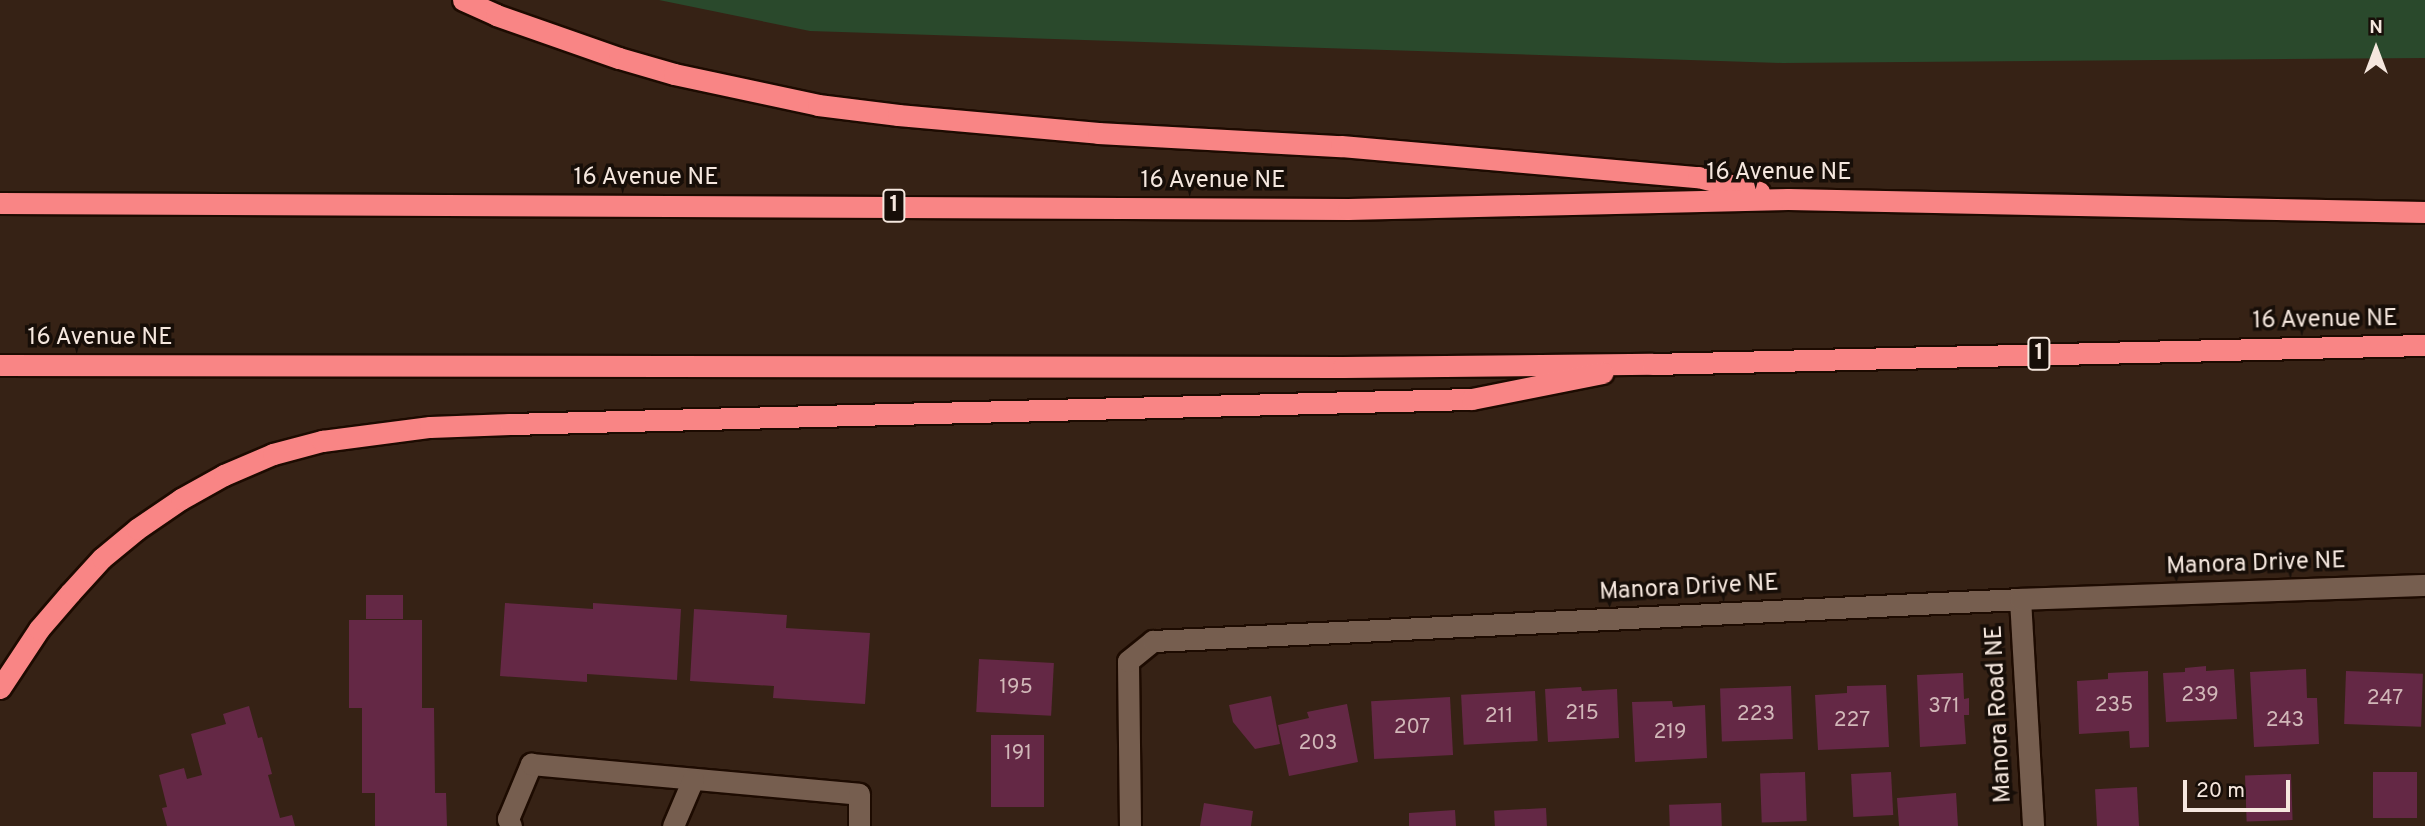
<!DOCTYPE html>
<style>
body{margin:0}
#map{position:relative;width:2425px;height:826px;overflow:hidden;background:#362215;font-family:Overpass,sans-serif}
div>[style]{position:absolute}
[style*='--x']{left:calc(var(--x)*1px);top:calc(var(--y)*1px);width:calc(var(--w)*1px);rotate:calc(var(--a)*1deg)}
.green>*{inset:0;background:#2a492c}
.building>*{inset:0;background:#642845;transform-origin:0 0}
.roads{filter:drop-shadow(2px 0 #1d0b01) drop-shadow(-2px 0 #1d0b01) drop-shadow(0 2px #1d0b01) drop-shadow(0 -2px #1d0b01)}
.minor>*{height:21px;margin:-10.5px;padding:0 10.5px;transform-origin:10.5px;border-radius:10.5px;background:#765e4f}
.highway>*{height:21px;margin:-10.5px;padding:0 10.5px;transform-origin:10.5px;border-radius:10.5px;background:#f98585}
span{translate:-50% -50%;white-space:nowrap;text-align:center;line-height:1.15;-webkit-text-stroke:7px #170e08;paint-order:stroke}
.number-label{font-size:21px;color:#d1b7b8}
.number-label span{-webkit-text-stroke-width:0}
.shield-label span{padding:2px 5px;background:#170e08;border:2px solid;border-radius:5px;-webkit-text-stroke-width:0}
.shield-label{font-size:23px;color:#f5e7de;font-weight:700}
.street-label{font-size:24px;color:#f5e7de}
.north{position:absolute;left:2341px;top:14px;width:70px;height:70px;-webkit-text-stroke:5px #170e08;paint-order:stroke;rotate:0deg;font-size:19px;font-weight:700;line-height:28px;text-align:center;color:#f5e7de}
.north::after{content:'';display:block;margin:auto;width:24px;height:32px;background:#f5e7de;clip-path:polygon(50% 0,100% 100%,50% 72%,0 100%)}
.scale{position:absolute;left:2183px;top:780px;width:107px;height:32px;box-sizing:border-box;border:4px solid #f5e7de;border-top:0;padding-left:9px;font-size:21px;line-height:24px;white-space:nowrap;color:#f5e7de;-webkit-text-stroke:5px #170e08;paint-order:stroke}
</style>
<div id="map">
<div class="green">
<i style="clip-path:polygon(659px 0,2425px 0,2425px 58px,1782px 63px,810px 31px)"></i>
</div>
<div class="building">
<i style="left:366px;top:595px;width:37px;height:24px"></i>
<i style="clip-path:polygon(505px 603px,593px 609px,593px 603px,681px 609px,677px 680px,587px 674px,587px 682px,500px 676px)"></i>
<i style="clip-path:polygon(694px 609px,787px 615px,786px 628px,870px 633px,865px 704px,773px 698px,774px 686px,690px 681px)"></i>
<i style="clip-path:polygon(349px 620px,422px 620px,422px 708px,434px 708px,435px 793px,446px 793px,447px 826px,375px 826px,375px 793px,362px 793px,362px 708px,349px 708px)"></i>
<i style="left:979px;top:659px;width:75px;height:53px;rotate:3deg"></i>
<i style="clip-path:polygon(2206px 666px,2206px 671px,2234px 669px,2237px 719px,2166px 722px,2163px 673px,2185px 672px,2185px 668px)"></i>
<i style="clip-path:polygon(2306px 669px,2307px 698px,2317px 698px,2319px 744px,2254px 747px,2250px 672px)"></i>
<i style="clip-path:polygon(2148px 671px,2149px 747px,2130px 748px,2129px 731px,2079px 734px,2077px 681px,2108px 679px,2108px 673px)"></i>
<i style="left:2346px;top:671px;width:77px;height:53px;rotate:2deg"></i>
<i style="clip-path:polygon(1963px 673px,1964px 699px,1969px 698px,1969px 715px,1964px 715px,1966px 744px,1920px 747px,1917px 675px)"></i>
<i style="clip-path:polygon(1886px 685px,1889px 747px,1818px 750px,1815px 695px,1847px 693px,1847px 686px)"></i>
<i style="left:1791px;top:686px;width:53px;height:71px;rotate:88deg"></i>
<i style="clip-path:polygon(1581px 687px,1582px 691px,1617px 689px,1619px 738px,1548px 742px,1545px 689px)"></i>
<i style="left:1535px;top:691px;width:50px;height:74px;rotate:87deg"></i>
<i style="clip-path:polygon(1271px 696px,1280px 744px,1255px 749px,1233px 722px,1229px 705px)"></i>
<i style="left:1450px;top:697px;width:58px;height:79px;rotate:87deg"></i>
<i style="clip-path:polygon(1672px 701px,1673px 707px,1705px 705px,1707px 758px,1635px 762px,1632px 702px)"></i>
<i style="clip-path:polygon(1347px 704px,1358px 762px,1289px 776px,1278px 725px,1309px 718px,1307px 712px)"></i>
<i style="clip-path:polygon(249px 706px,258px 738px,262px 737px,272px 774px,268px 775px,280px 818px,292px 815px,295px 826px,167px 826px,162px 808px,167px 807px,159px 775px,184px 768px,187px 779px,202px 775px,191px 734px,226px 724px,223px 714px)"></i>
<i style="left:991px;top:735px;width:53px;height:72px"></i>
<i style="left:1805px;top:772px;width:49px;height:45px;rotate:88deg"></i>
<i style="left:1891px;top:772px;width:43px;height:40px;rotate:87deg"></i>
<i style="left:2373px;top:772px;width:44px;height:46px"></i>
<i style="left:2291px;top:774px;width:46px;height:46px;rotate:88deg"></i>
<i style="left:2137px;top:787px;width:39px;height:42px;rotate:87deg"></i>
<i style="clip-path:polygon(1956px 793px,1958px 826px,1899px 826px,1897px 798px)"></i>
<i style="clip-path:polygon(1204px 803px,1253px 811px,1251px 826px,1200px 826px)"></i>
<i style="left:1721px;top:803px;width:23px;height:52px;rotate:88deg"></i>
<i style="left:1546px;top:808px;width:18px;height:52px;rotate:87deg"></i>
<i style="clip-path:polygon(1455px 810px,1456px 826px,1409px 826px,1409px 813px)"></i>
</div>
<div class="roads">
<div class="minor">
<i style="--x:2020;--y:599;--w:227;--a:86.7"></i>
<i style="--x:511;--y:826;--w:8;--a:-113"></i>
<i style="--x:508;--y:819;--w:60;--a:-67.3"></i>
<i style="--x:531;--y:764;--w:329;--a:5.2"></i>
<i style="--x:859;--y:794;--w:32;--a:90"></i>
<i style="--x:673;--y:826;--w:51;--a:-66.9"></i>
<i style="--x:1130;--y:826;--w:165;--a:-90.7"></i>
<i style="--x:1128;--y:661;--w:32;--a:-39"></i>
<i style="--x:1153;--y:641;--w:868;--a:-2.77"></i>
<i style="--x:2020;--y:599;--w:405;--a:-2"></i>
</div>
<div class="highway">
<i style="--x:463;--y:0;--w:36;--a:24"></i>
<i style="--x:496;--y:15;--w:130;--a:19.3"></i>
<i style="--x:619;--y:58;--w:57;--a:16.2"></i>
<i style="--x:674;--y:74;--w:147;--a:12.1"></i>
<i style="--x:818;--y:105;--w:81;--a:7.1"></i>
<i style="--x:898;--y:115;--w:201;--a:5.1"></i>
<i style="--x:1098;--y:133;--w:243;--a:3.1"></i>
<i style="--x:1341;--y:146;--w:358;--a:5"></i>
<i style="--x:1698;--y:177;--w:63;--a:13.8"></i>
<i style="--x:0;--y:203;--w:1348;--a:0.26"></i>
<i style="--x:1348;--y:209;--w:440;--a:-1.3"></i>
<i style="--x:1788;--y:199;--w:637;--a:1.17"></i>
<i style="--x:0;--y:365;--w:1343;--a:0.09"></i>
<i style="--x:1343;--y:367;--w:309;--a:-0.6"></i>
<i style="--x:1652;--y:364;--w:773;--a:-1.41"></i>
<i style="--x:0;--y:688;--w:71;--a:-56.5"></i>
<i style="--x:39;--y:629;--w:48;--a:-49.3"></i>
<i style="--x:70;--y:593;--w:47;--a:-47.6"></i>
<i style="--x:102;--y:558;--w:45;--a:-39.6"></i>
<i style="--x:137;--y:529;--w:53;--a:-34.3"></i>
<i style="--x:181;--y:499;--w:49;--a:-29.2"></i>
<i style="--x:224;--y:475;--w:53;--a:-23.2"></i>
<i style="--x:273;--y:454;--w:51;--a:-14.9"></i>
<i style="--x:322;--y:441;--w:109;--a:-7.4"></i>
<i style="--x:430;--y:427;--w:80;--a:-2.1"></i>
<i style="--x:510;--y:424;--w:962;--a:-1.49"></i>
<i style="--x:1472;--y:399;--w:133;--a:-11.3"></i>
</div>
</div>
<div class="number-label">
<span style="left:1016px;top:688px">195</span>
<span style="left:2200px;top:696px">239</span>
<span style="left:2385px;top:699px">247</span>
<span style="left:2114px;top:706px">235</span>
<span style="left:1944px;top:707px">371</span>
<span style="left:1582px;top:714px">215</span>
<span style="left:1756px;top:715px">223</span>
<span style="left:1499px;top:717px">211</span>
<span style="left:1852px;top:721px">227</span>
<span style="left:2285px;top:721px">243</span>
<span style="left:1412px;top:728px">207</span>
<span style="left:1670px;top:733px">219</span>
<span style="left:1318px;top:744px">203</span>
<span style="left:1018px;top:754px">191</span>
</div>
<div class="shield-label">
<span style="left:894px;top:206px">1</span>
<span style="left:2039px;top:354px">1</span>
</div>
<div class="street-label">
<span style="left:1779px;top:174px">16 Avenue NE</span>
<span style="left:646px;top:179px">16 Avenue NE</span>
<span style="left:1213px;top:182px">16 Avenue NE</span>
<span style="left:2325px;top:321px;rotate:-1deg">16 Avenue NE</span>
<span style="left:100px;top:339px">16 Avenue NE</span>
<span style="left:2256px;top:565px;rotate:-2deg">Manora Drive NE</span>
<span style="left:1689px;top:589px;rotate:-3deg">Manora Drive NE</span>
<span style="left:2000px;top:714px;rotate:-93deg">Manora Road NE</span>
</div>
<div class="north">N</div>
<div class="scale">20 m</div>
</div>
